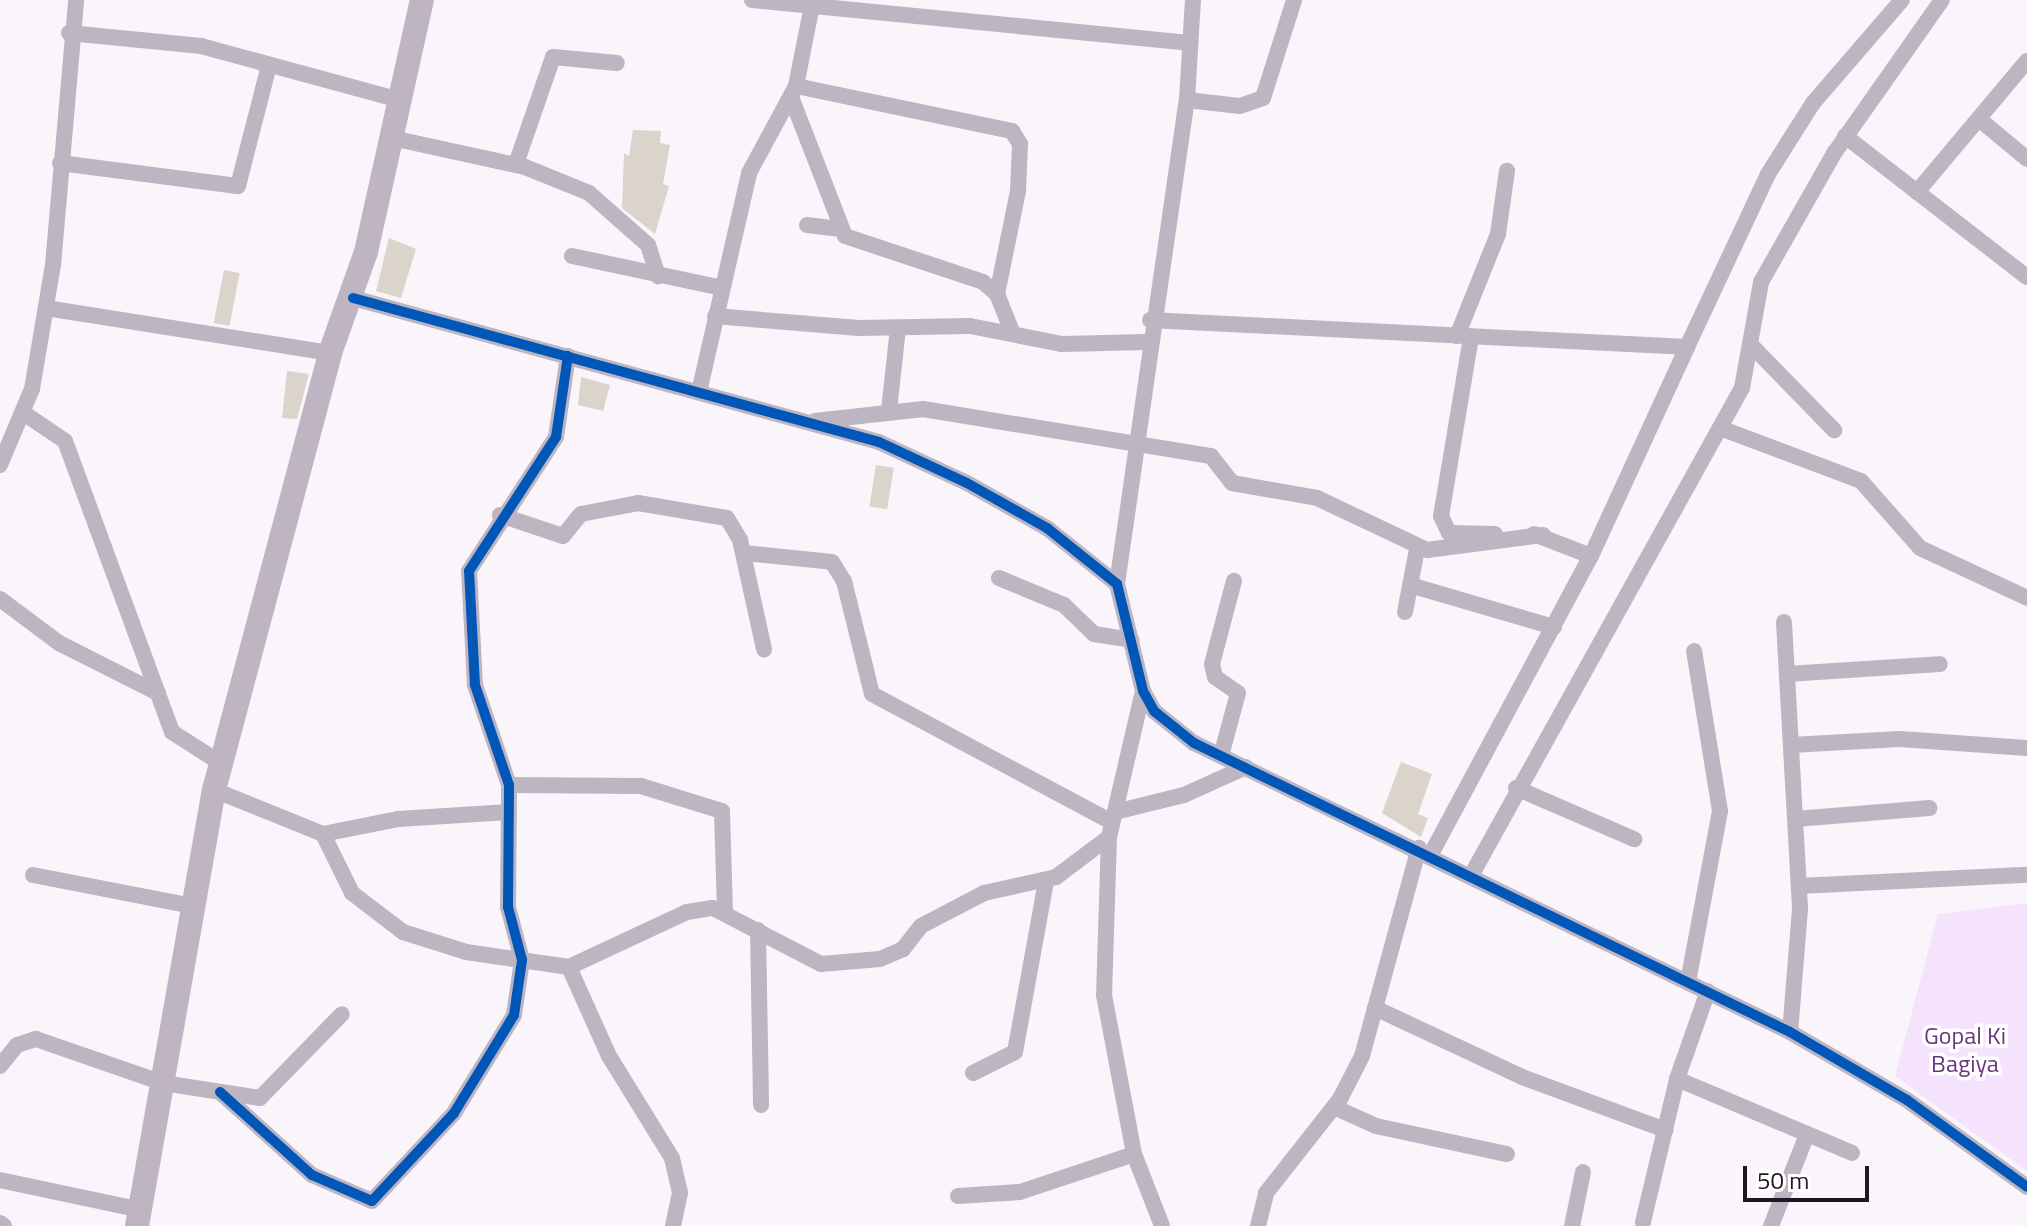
<!DOCTYPE html>
<style>
body{margin:0}
#map{position:relative;width:2027px;height:1226px;overflow:hidden;background:#f9f5fb;font-family:"Titillium Web",sans-serif}
div>[style]{position:absolute}
[style*='--x']{left:calc(var(--x)*1px);top:calc(var(--y)*1px);width:calc(var(--w)*1px);rotate:calc(var(--a)*1deg)}
.green>*{inset:0;background:#f5e2fc}
.building>*{inset:0;background:#dad4ca;transform-origin:0 0}
.street>*{height:16px;margin:-8px;padding:0 8px;transform-origin:8px;border-radius:8px;background:#beb5c2}
.secondary>*{height:24px;margin:-12px;padding:0 12px;transform-origin:12px;border-radius:12px;background:#beb4c2}
.cycleway>*{height:10px;margin:-5px;padding:0 5px;transform-origin:5px;border-radius:5px;background:#0057b8}
span{translate:-50% -50%;white-space:nowrap;text-align:center;line-height:1.15;-webkit-text-stroke:7px #fff;paint-order:stroke}
.park-label{font-size:24px;color:#69367b}
.scale{position:absolute;left:1743px;top:1166px;width:126px;height:36px;box-sizing:border-box;border:4px solid #1e1721;border-top:0;padding-left:10px;font-size:24px;line-height:28px;white-space:nowrap;color:#1e1721;-webkit-text-stroke:6px #fff;paint-order:stroke}
</style>
<div id="map">
<div class="green">
<i style="clip-path:polygon(2027px 903px,2027px 1171px,1895px 1076px,1938px 914px)"></i>
</div>
<div class="building">
<i style="clip-path:polygon(633px 130px,661px 131px,660px 143px,670px 145px,663px 184px,669px 186px,655px 234px,622px 208px,624px 153px,629px 156px)"></i>
<i style="clip-path:polygon(389px 238px,416px 249px,401px 298px,376px 291px)"></i>
<i style="left:224px;top:270px;width:16px;height:54px;rotate:11deg"></i>
<i style="clip-path:polygon(287px 371px,309px 374px,297px 419px,282px 418px)"></i>
<i style="clip-path:polygon(581px 377px,610px 385px,603px 411px,578px 405px)"></i>
<i style="left:876px;top:465px;width:18px;height:42px;rotate:9deg"></i>
<i style="clip-path:polygon(1401px 762px,1432px 774px,1418px 814px,1428px 818px,1421px 837px,1382px 813px)"></i>
</div>
<div class="street">
<i style="--x:752;--y:0;--w:439;--a:5.6"></i>
<i style="--x:69;--y:33;--w:133;--a:5.6"></i>
<i style="--x:201;--y:46;--w:206;--a:15.2"></i>
<i style="--x:796;--y:86;--w:221;--a:11.8"></i>
<i style="--x:1012;--y:131;--w:15;--a:58"></i>
<i style="--x:1020;--y:144;--w:47;--a:92.4"></i>
<i style="--x:1018;--y:191;--w:105;--a:101.5"></i>
<i style="--x:791;--y:97;--w:149;--a:68.8"></i>
<i style="--x:845;--y:236;--w:145;--a:18.4"></i>
<i style="--x:983;--y:282;--w:18;--a:41"></i>
<i style="--x:997;--y:294;--w:43;--a:68.2"></i>
<i style="--x:1187;--y:100;--w:53;--a:6.5"></i>
<i style="--x:1240;--y:106;--w:24;--a:-19"></i>
<i style="--x:1263;--y:98;--w:103;--a:-72.4"></i>
<i style="--x:1979;--y:119;--w:62;--a:39.8"></i>
<i style="--x:1845;--y:136;--w:230;--a:37.8"></i>
<i style="--x:392;--y:138;--w:136;--a:12.3"></i>
<i style="--x:525;--y:167;--w:69;--a:22.1"></i>
<i style="--x:589;--y:193;--w:79;--a:41.4"></i>
<i style="--x:648;--y:245;--w:33;--a:72"></i>
<i style="--x:60;--y:163;--w:179;--a:7.4"></i>
<i style="--x:238;--y:186;--w:125;--a:-75.6"></i>
<i style="--x:516;--y:164;--w:113;--a:-70.9"></i>
<i style="--x:553;--y:57;--w:64;--a:5.4"></i>
<i style="--x:1917;--y:192;--w:171;--a:-50"></i>
<i style="--x:807;--y:225;--w:32;--a:7"></i>
<i style="--x:572;--y:256;--w:153;--a:12"></i>
<i style="--x:353;--y:298;--w:545;--a:15.31"></i>
<i style="--x:879;--y:442;--w:97;--a:25"></i>
<i style="--x:967;--y:483;--w:92;--a:29.4"></i>
<i style="--x:1047;--y:528;--w:90;--a:38.7"></i>
<i style="--x:1117;--y:584;--w:110;--a:76.3"></i>
<i style="--x:1143;--y:691;--w:23;--a:61"></i>
<i style="--x:1154;--y:711;--w:51;--a:38.7"></i>
<i style="--x:1194;--y:743;--w:662;--a:25.87"></i>
<i style="--x:1790;--y:1032;--w:135;--a:30.2"></i>
<i style="--x:1907;--y:1100;--w:148;--a:35.9"></i>
<i style="--x:46;--y:308;--w:288;--a:9"></i>
<i style="--x:715;--y:316;--w:144;--a:4.8"></i>
<i style="--x:859;--y:328;--w:111;--a:-1"></i>
<i style="--x:970;--y:326;--w:94;--a:11.1"></i>
<i style="--x:1062;--y:344;--w:85;--a:-1.3"></i>
<i style="--x:1150;--y:320;--w:538;--a:2.88"></i>
<i style="--x:1687;--y:347;--w:191;--a:-64.9"></i>
<i style="--x:1768;--y:174;--w:84;--a:-57.6"></i>
<i style="--x:1813;--y:103;--w:136;--a:-49.2"></i>
<i style="--x:1457;--y:336;--w:110;--a:-68.1"></i>
<i style="--x:1498;--y:234;--w:64;--a:-81.9"></i>
<i style="--x:1471;--y:337;--w:181;--a:99.5"></i>
<i style="--x:1441;--y:516;--w:19;--a:65"></i>
<i style="--x:1449;--y:533;--w:46;--a:1.2"></i>
<i style="--x:1754;--y:348;--w:115;--a:45.7"></i>
<i style="--x:699;--y:392;--w:225;--a:-77.1"></i>
<i style="--x:749;--y:173;--w:99;--a:-61.6"></i>
<i style="--x:796;--y:86;--w:88;--a:-78.8"></i>
<i style="--x:889;--y:410;--w:82;--a:-83.7"></i>
<i style="--x:25;--y:414;--w:48;--a:34"></i>
<i style="--x:65;--y:441;--w:310;--a:69.8"></i>
<i style="--x:172;--y:732;--w:59;--a:32.6"></i>
<i style="--x:815;--y:421;--w:109;--a:-6.3"></i>
<i style="--x:923;--y:409;--w:292;--a:9.3"></i>
<i style="--x:1211;--y:456;--w:34;--a:52"></i>
<i style="--x:1232;--y:483;--w:86;--a:10"></i>
<i style="--x:1317;--y:498;--w:122;--a:25.3"></i>
<i style="--x:1427;--y:550;--w:117;--a:-7.4"></i>
<i style="--x:1720;--y:428;--w:151;--a:20.6"></i>
<i style="--x:1861;--y:481;--w:89;--a:48.6"></i>
<i style="--x:1920;--y:548;--w:118;--a:25"></i>
<i style="--x:0;--y:465;--w:82;--a:-67.2"></i>
<i style="--x:32;--y:389;--w:126;--a:-80.4"></i>
<i style="--x:53;--y:265;--w:266;--a:-85"></i>
<i style="--x:500;--y:515;--w:66;--a:18.4"></i>
<i style="--x:563;--y:536;--w:28;--a:-51"></i>
<i style="--x:581;--y:514;--w:58;--a:-10.9"></i>
<i style="--x:638;--y:503;--w:90;--a:9.6"></i>
<i style="--x:727;--y:518;--w:26;--a:59"></i>
<i style="--x:740;--y:540;--w:112;--a:77.6"></i>
<i style="--x:1534;--y:534;--w:61;--a:21.1"></i>
<i style="--x:744;--y:553;--w:88;--a:5.8"></i>
<i style="--x:832;--y:562;--w:22;--a:58"></i>
<i style="--x:844;--y:581;--w:116;--a:76.1"></i>
<i style="--x:872;--y:694;--w:272;--a:28.1"></i>
<i style="--x:999;--y:578;--w:70;--a:22.6"></i>
<i style="--x:1064;--y:605;--w:42;--a:44"></i>
<i style="--x:1094;--y:634;--w:38;--a:9"></i>
<i style="--x:1117;--y:584;--w:489;--a:-81.8"></i>
<i style="--x:1187;--y:100;--w:100;--a:-86.6"></i>
<i style="--x:1410;--y:585;--w:150;--a:16.3"></i>
<i style="--x:0;--y:599;--w:74;--a:36.7"></i>
<i style="--x:59;--y:643;--w:111;--a:26.8"></i>
<i style="--x:1405;--y:612;--w:64;--a:-79.2"></i>
<i style="--x:1784;--y:622;--w:287;--a:86.8"></i>
<i style="--x:1800;--y:909;--w:123;--a:94.6"></i>
<i style="--x:1787;--y:674;--w:153;--a:-3.7"></i>
<i style="--x:1143;--y:691;--w:150;--a:103.1"></i>
<i style="--x:1109;--y:837;--w:158;--a:91.8"></i>
<i style="--x:1104;--y:995;--w:162;--a:79.3"></i>
<i style="--x:1134;--y:1154;--w:77;--a:68.7"></i>
<i style="--x:1791;--y:745;--w:109;--a:-3.2"></i>
<i style="--x:1900;--y:739;--w:127;--a:4.1"></i>
<i style="--x:1221;--y:756;--w:65;--a:-74.9"></i>
<i style="--x:1238;--y:693;--w:28;--a:-145"></i>
<i style="--x:1215;--y:677;--w:13;--a:-103"></i>
<i style="--x:1212;--y:664;--w:86;--a:-75.2"></i>
<i style="--x:509;--y:785;--w:132;--a:0.4"></i>
<i style="--x:641;--y:786;--w:85;--a:17.2"></i>
<i style="--x:722;--y:811;--w:99;--a:88.3"></i>
<i style="--x:1516;--y:788;--w:129;--a:23.4"></i>
<i style="--x:214;--y:790;--w:118;--a:22"></i>
<i style="--x:323;--y:834;--w:76;--a:-11.3"></i>
<i style="--x:398;--y:819;--w:111;--a:-3.6"></i>
<i style="--x:1115;--y:812;--w:71;--a:-13.8"></i>
<i style="--x:1184;--y:795;--w:68;--a:-24.3"></i>
<i style="--x:1796;--y:819;--w:134;--a:-4.7"></i>
<i style="--x:323;--y:834;--w:66;--a:63.8"></i>
<i style="--x:352;--y:893;--w:64;--a:37.4"></i>
<i style="--x:403;--y:932;--w:66;--a:17.6"></i>
<i style="--x:466;--y:952;--w:104;--a:8.3"></i>
<i style="--x:569;--y:967;--w:130;--a:-25"></i>
<i style="--x:687;--y:912;--w:26;--a:-9"></i>
<i style="--x:713;--y:908;--w:122;--a:27.4"></i>
<i style="--x:821;--y:964;--w:59;--a:-4.8"></i>
<i style="--x:880;--y:959;--w:25;--a:-23"></i>
<i style="--x:903;--y:949;--w:29;--a:-52"></i>
<i style="--x:921;--y:926;--w:71;--a:-27.6"></i>
<i style="--x:984;--y:893;--w:74;--a:-12.5"></i>
<i style="--x:1056;--y:877;--w:66;--a:-37"></i>
<i style="--x:1431;--y:854;--w:338;--a:-61.8"></i>
<i style="--x:1591;--y:556;--w:230;--a:-65.3"></i>
<i style="--x:1472;--y:874;--w:556;--a:-60.95"></i>
<i style="--x:1742;--y:388;--w:108;--a:-79.8"></i>
<i style="--x:1761;--y:282;--w:150;--a:-60.4"></i>
<i style="--x:1835;--y:152;--w:186;--a:-54.9"></i>
<i style="--x:33;--y:875;--w:167;--a:11"></i>
<i style="--x:1799;--y:886;--w:228;--a:-2.8"></i>
<i style="--x:758;--y:930;--w:175;--a:89"></i>
<i style="--x:569;--y:967;--w:98;--a:65.8"></i>
<i style="--x:609;--y:1056;--w:120;--a:58.3"></i>
<i style="--x:672;--y:1158;--w:36;--a:77"></i>
<i style="--x:680;--y:1193;--w:34;--a:102"></i>
<i style="--x:1688;--y:982;--w:174;--a:-79.4"></i>
<i style="--x:1720;--y:811;--w:162;--a:-99.2"></i>
<i style="--x:1375;--y:1008;--w:162;--a:25.1"></i>
<i style="--x:1522;--y:1077;--w:153;--a:20.3"></i>
<i style="--x:0;--y:1066;--w:27;--a:-51"></i>
<i style="--x:17;--y:1045;--w:20;--a:-18"></i>
<i style="--x:36;--y:1039;--w:134;--a:19.1"></i>
<i style="--x:163;--y:1083;--w:98;--a:8.8"></i>
<i style="--x:260;--y:1098;--w:117;--a:-45.7"></i>
<i style="--x:973;--y:1073;--w:47;--a:-26.6"></i>
<i style="--x:1015;--y:1052;--w:173;--a:-79.7"></i>
<i style="--x:1677;--y:1079;--w:190;--a:22.9"></i>
<i style="--x:220;--y:1092;--w:124;--a:42.1"></i>
<i style="--x:312;--y:1175;--w:65;--a:23.4"></i>
<i style="--x:372;--y:1201;--w:120;--a:-47"></i>
<i style="--x:454;--y:1113;--w:115;--a:-58.5"></i>
<i style="--x:514;--y:1015;--w:56;--a:-81.7"></i>
<i style="--x:522;--y:960;--w:55;--a:-104.8"></i>
<i style="--x:508;--y:907;--w:122;--a:-89.5"></i>
<i style="--x:509;--y:785;--w:106;--a:-108.8"></i>
<i style="--x:475;--y:685;--w:114;--a:-93"></i>
<i style="--x:469;--y:571;--w:160;--a:-57"></i>
<i style="--x:556;--y:437;--w:82;--a:-81.6"></i>
<i style="--x:1334;--y:1107;--w:46;--a:24.3"></i>
<i style="--x:1376;--y:1126;--w:134;--a:12.1"></i>
<i style="--x:0;--y:1180;--w:144;--a:12"></i>
<i style="--x:958;--y:1196;--w:62;--a:-3.7"></i>
<i style="--x:1020;--y:1192;--w:120;--a:-18.4"></i>
<i style="--x:1643;--y:1222;--w:147;--a:-76.6"></i>
<i style="--x:1677;--y:1079;--w:93;--a:-70.6"></i>
<i style="--x:0;--y:1223;--w:5;--a:37"></i>
<i style="--x:1258;--y:1226;--w:34;--a:-76"></i>
<i style="--x:1266;--y:1193;--w:120;--a:-51.8"></i>
<i style="--x:1340;--y:1099;--w:48;--a:-62.9"></i>
<i style="--x:1362;--y:1056;--w:216;--a:-74.7"></i>
<i style="--x:1572;--y:1226;--w:55;--a:-78.5"></i>
<i style="--x:1771;--y:1226;--w:99;--a:-68.6"></i>
</div>
<div class="secondary">
<i style="--x:137;--y:1226;--w:443;--a:-80"></i>
<i style="--x:214;--y:790;--w:452;--a:-75.1"></i>
<i style="--x:330;--y:353;--w:107;--a:-70.4"></i>
<i style="--x:366;--y:252;--w:258;--a:-77.5"></i>
</div>
<div class="cycleway">
<i style="--x:353;--y:298;--w:545;--a:15.31"></i>
<i style="--x:879;--y:442;--w:97;--a:25"></i>
<i style="--x:967;--y:483;--w:92;--a:29.4"></i>
<i style="--x:1047;--y:528;--w:90;--a:38.7"></i>
<i style="--x:1117;--y:584;--w:110;--a:76.3"></i>
<i style="--x:1143;--y:691;--w:23;--a:61"></i>
<i style="--x:1154;--y:711;--w:51;--a:38.7"></i>
<i style="--x:1194;--y:743;--w:662;--a:25.87"></i>
<i style="--x:1790;--y:1032;--w:135;--a:30.2"></i>
<i style="--x:1907;--y:1100;--w:148;--a:35.9"></i>
<i style="--x:220;--y:1092;--w:124;--a:42.1"></i>
<i style="--x:312;--y:1175;--w:65;--a:23.4"></i>
<i style="--x:372;--y:1201;--w:120;--a:-47"></i>
<i style="--x:454;--y:1113;--w:115;--a:-58.5"></i>
<i style="--x:514;--y:1015;--w:56;--a:-81.7"></i>
<i style="--x:522;--y:960;--w:55;--a:-104.8"></i>
<i style="--x:508;--y:907;--w:122;--a:-89.5"></i>
<i style="--x:509;--y:785;--w:106;--a:-108.8"></i>
<i style="--x:475;--y:685;--w:114;--a:-93"></i>
<i style="--x:469;--y:571;--w:160;--a:-57"></i>
<i style="--x:556;--y:437;--w:82;--a:-81.6"></i>
</div>
<div class="park-label">
<span style="left:1965px;top:1050px">Gopal Ki<br>Bagiya</span>
</div>
<div class="scale">50 m</div>
</div>
